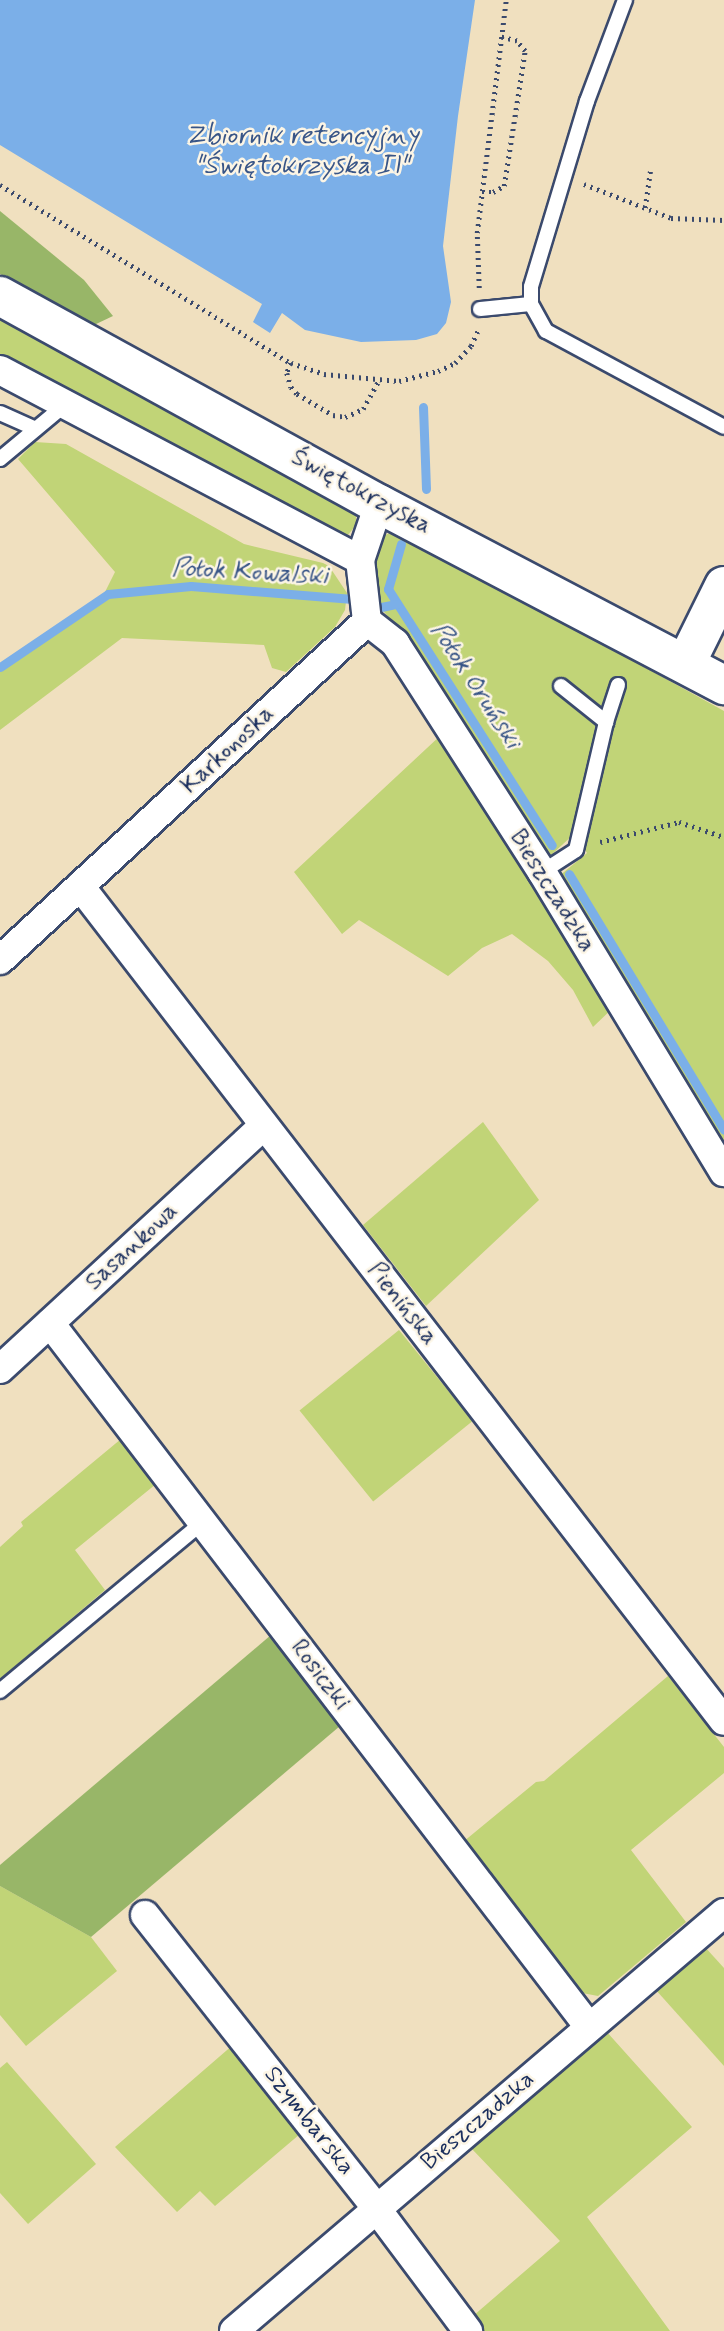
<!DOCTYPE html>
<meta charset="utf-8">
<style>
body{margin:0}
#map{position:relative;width:724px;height:2331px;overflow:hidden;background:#f0e0bf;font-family:Mynerve,sans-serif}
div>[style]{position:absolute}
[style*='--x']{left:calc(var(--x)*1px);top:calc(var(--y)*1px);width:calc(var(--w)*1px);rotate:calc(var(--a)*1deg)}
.green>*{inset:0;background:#c1d477;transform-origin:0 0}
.forest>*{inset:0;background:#98b668}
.water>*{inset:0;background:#7bafe8}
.stream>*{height:9px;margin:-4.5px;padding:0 4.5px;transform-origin:4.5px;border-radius:4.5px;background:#7bafe8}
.path>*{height:4.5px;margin-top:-2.25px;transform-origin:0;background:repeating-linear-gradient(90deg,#3b4a6d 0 2px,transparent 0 7px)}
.roads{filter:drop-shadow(2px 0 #3b4a6d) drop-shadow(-2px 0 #3b4a6d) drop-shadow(0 2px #3b4a6d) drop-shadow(0 -2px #3b4a6d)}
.lane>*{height:14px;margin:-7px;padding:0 7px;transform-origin:7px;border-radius:7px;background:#fff}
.street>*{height:28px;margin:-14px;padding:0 14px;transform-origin:14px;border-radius:14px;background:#fff}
.secondary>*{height:38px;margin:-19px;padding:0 19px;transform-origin:19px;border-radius:19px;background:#fff}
span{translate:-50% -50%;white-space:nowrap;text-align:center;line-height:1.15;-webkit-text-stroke:5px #fcf5e5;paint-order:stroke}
.street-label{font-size:24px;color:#1b2f5e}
.water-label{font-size:26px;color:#385587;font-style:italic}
</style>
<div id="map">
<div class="green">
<i style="clip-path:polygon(0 315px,356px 513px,356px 525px,348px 535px,325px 532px,0 358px)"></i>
<i style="clip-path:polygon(35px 442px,66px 444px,244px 544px,323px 563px,329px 566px,347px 593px,345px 610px,335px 627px,286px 672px,272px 668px,264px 645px,122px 638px,0 730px,0 669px,102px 598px,115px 572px,18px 459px)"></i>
<i style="clip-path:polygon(396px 530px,724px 711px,724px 1152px,558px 877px,587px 853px,574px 834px,550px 856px,544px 855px,394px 623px,384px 612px,374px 592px,377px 551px,381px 537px)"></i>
<i style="clip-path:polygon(441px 735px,615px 1006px,593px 1027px,573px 990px,548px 961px,512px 934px,482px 948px,448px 976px,359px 920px,342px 934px,294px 872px)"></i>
<i style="clip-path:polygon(483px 1122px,539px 1200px,426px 1306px,363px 1225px)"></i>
<i style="left:399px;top:1330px;width:117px;height:128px;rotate:51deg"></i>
<i style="clip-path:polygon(121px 1439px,156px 1484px,75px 1550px,105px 1590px,0 1679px,0 1547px,23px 1526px,21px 1522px)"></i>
<i style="clip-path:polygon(668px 1676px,724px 1747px,724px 1773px,631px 1850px,686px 1922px,598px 1996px,577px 1992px,463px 1842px,536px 1782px,544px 1781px)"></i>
<i style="clip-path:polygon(0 1886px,91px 1937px,117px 1971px,26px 2046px,0 2015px)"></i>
<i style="clip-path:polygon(704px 1946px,724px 1968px,724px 2066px,655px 1989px)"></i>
<i style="clip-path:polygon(606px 2031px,692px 2127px,587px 2217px,670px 2331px,484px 2331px,473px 2316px,560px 2241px,472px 2149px)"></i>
<i style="clip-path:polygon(234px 2044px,300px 2134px,215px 2206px,200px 2191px,177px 2212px,115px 2147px)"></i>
<i style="clip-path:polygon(7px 2062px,96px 2164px,28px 2224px,0 2193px,0 2068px)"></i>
</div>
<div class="forest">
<i style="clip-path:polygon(0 211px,84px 280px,113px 316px,94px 325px,0 274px)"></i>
<i style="clip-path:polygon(271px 1635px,340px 1726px,91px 1937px,0 1886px,0 1865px)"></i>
</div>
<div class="water">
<i style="clip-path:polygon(0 0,475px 0,458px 116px,443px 246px,451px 302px,446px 323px,437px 334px,416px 340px,361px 342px,305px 330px,282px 313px,270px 333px,253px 322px,262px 304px,0 145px)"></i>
</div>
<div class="stream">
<i style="--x:423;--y:407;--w:82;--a:87.9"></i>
<i style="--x:401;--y:544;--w:47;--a:106.1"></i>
<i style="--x:388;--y:589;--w:304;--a:57.4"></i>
<i style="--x:381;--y:607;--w:16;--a:-11"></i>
<i style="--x:0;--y:667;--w:130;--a:-34.1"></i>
<i style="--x:108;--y:594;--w:83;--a:-5.5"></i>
<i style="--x:191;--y:586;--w:162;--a:4.6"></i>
<i style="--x:569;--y:874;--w:299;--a:58.8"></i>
</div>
<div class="path">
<i style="--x:584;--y:184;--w:93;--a:21.3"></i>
<i style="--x:671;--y:218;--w:53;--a:2.2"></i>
<i style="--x:0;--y:185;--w:341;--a:31.5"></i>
<i style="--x:291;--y:363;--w:35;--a:18"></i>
<i style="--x:324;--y:374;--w:75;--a:5.3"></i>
<i style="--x:399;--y:381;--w:40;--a:-14.4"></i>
<i style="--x:438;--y:371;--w:19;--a:-25"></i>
<i style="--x:455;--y:363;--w:23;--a:-47"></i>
<i style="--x:471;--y:346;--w:20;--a:-66"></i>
<i style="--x:482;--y:192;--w:11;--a:0"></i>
<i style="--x:493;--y:192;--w:13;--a:-29"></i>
<i style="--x:504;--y:186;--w:137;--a:-81.2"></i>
<i style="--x:525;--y:51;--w:13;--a:-129"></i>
<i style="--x:517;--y:41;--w:16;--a:-166"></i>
<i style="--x:645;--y:208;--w:37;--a:-82"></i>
<i style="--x:479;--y:288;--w:55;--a:-92.1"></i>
<i style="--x:477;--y:233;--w:235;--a:-82.9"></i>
<i style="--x:291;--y:363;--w:11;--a:112"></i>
<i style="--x:287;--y:373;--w:15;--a:74"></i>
<i style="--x:291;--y:387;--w:9;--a:49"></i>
<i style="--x:297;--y:394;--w:42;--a:30.3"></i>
<i style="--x:333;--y:415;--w:12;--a:9"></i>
<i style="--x:345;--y:417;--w:20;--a:-24"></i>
<i style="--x:363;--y:409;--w:33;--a:-61"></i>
<i style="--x:600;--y:842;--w:81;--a:-14.2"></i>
<i style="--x:679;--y:822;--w:47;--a:18.4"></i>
</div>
<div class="roads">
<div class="lane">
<i style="--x:625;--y:0;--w:108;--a:110.6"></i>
<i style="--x:587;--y:101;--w:194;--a:106.8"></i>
<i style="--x:531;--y:287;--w:17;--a:90"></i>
<i style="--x:531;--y:304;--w:31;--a:61"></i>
<i style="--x:546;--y:331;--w:202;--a:28.3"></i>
<i style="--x:480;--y:309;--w:51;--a:-5.6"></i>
<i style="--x:0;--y:413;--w:39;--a:24"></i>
<i style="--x:0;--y:459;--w:86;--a:-39.8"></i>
<i style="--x:561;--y:686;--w:58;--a:38.7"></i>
<i style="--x:542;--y:872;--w:40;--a:-32.9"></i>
<i style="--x:576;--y:850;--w:131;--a:-76.8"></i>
<i style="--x:606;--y:722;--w:39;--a:-72"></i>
<i style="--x:0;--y:1691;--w:264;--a:-39.8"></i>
</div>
<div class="street">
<i style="--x:0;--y:370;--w:407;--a:27.8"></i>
<i style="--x:367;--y:621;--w:36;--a:38"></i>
<i style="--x:395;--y:643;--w:272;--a:57.3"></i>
<i style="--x:542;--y:872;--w:351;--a:58.8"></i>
<i style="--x:367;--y:621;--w:61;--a:-96.5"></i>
<i style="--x:360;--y:560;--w:59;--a:-71.3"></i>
<i style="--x:80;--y:886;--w:1054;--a:52.36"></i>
<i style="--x:0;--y:960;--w:500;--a:-42.7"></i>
<i style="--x:50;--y:1323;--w:887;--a:52.56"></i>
<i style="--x:0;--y:1369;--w:359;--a:-42.7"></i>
<i style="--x:145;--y:1915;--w:373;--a:51.7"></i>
<i style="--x:376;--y:2208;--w:154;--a:53.2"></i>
<i style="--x:234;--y:2331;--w:644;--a:-40.47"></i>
</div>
<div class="secondary">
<i style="--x:0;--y:296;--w:432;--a:28.8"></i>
<i style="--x:379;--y:504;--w:390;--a:27.7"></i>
<i style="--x:686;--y:663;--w:86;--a:-63.7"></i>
</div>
</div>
<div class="street-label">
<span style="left:361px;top:492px;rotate:28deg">Świętokrzyska</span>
<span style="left:228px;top:750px;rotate:-43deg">Karkonoska</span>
<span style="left:552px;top:891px;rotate:58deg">Bieszczadzka</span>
<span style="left:132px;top:1247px;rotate:-43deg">Sasankowa</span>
<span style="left:402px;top:1304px;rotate:52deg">Pienińska</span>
<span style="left:320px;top:1675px;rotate:53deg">Rosiczki</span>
<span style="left:309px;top:2121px;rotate:52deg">Szymbarska</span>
<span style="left:478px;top:2121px;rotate:-40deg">Bieszczadzka</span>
</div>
<div class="water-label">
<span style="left:302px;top:152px">Zbiornik retencyjny<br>"Świętokrzyska II"</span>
<span style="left:250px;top:573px;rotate:3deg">Potok Kowalski</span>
<span style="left:475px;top:686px;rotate:57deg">Potok Oruński</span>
</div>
</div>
